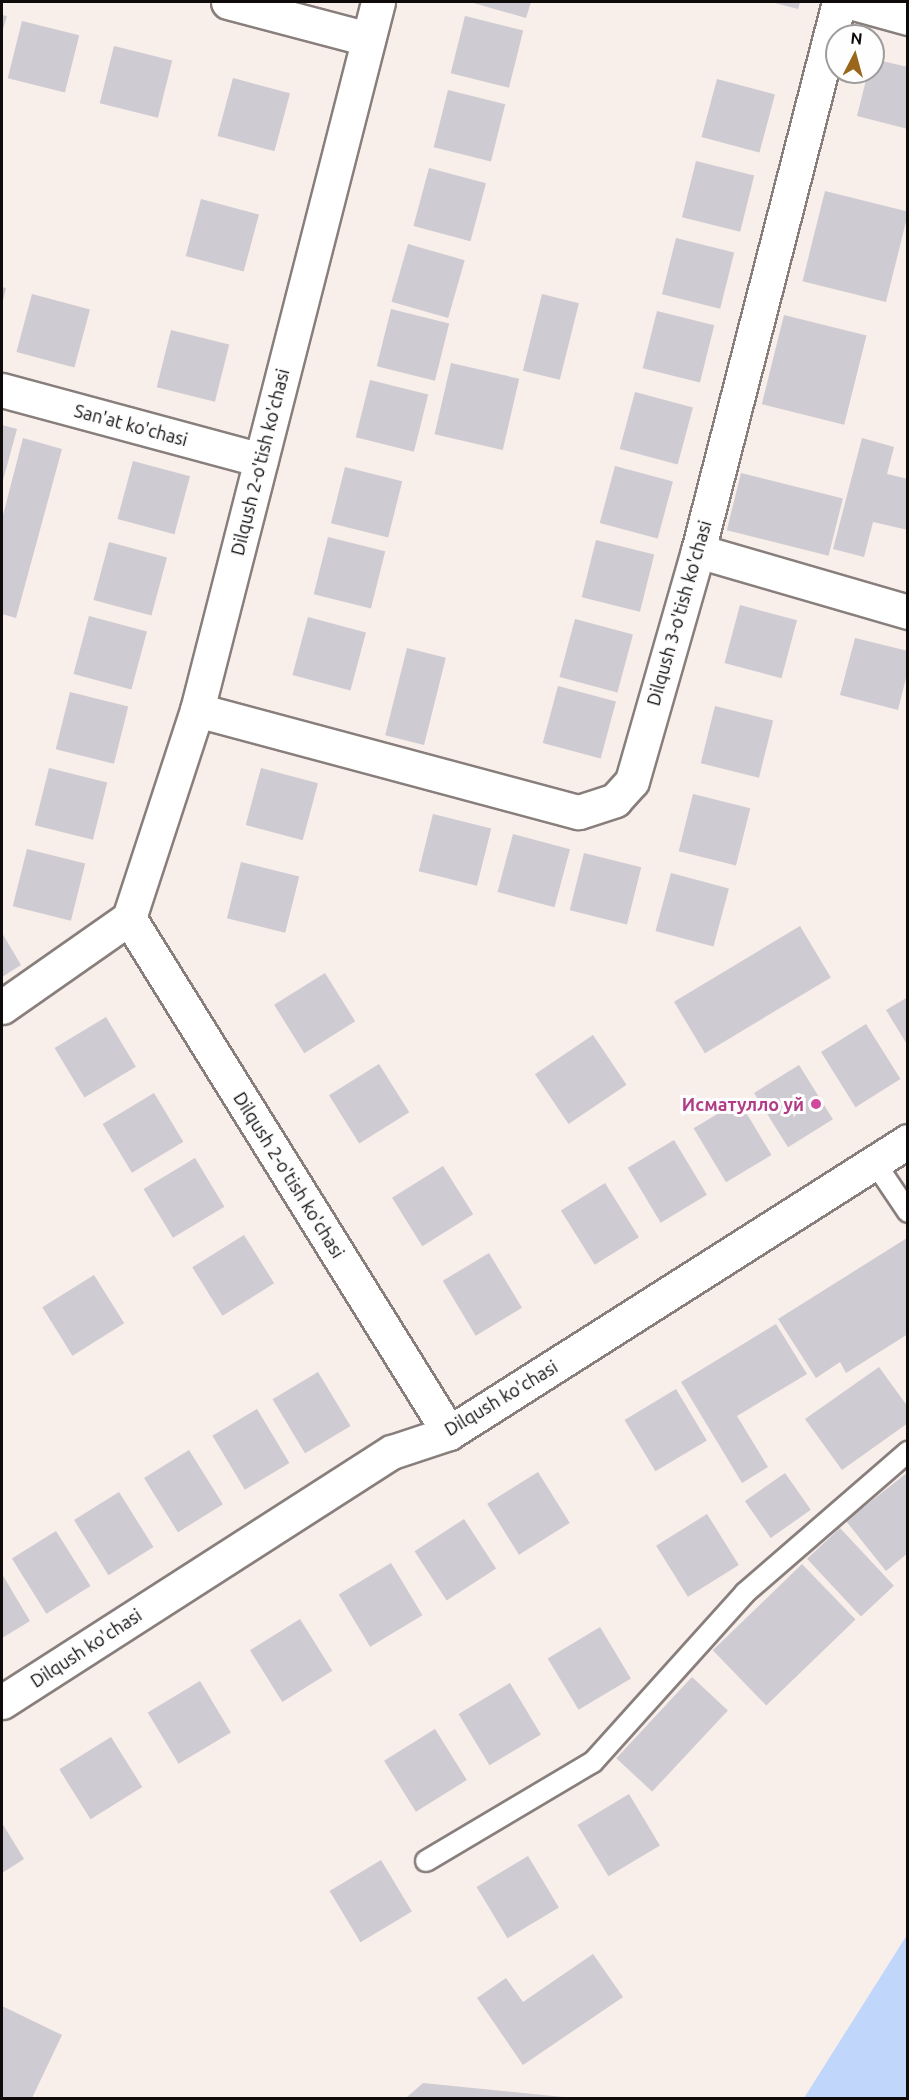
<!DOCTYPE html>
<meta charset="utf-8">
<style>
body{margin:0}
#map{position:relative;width:909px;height:2100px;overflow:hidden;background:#f8eeea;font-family:Ubuntu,sans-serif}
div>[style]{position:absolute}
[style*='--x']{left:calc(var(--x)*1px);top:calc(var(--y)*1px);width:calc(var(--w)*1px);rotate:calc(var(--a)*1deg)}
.water>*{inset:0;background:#c0d6fa}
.building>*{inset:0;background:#cfcbd2;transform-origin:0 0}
.roads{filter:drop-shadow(2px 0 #887f7c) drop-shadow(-2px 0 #887f7c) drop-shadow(0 2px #887f7c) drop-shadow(0 -2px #887f7c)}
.lane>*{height:20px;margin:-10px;padding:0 10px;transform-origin:10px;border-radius:10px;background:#fff}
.street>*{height:33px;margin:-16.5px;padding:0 16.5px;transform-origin:16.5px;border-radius:16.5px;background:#fff}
.dots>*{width:16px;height:16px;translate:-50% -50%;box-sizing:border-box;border:3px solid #fefefe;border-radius:50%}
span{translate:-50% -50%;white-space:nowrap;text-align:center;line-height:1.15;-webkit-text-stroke:6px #fefefe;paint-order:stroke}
.street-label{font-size:18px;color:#0e0b0a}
.hotel-label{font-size:18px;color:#b23c85;font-weight:700}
.right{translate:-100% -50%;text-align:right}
.frame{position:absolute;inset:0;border:3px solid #0e0b0a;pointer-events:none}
.north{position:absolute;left:825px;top:24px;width:60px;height:60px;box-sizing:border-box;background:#fefefe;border:2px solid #9e9d9c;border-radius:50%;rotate:6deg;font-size:16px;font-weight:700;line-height:24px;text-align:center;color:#0e0b0a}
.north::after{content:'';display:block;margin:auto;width:21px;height:27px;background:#9a661c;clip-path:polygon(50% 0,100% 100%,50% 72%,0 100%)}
</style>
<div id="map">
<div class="water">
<i style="clip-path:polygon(907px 1935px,907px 2098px,804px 2098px)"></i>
</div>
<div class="building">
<i style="clip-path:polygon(470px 2px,531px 2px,526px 18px)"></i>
<i style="clip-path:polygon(771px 2px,800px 2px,798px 9px)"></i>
<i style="clip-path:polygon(2px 15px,7px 16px,2px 33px)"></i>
<i style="left:465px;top:16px;width:60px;height:59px;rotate:14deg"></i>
<i style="left:22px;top:21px;width:59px;height:59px;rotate:14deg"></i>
<i style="left:114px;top:46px;width:60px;height:59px;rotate:14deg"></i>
<i style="clip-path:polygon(873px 59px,908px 67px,908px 129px,857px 116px,868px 72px,873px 72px)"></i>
<i style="left:233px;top:78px;width:59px;height:60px;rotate:15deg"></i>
<i style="left:717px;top:79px;width:60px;height:60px;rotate:15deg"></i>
<i style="left:448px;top:90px;width:59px;height:59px;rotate:14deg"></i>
<i style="left:696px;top:161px;width:60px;height:58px;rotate:14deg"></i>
<i style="left:429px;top:168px;width:59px;height:60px;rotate:15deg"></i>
<i style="left:825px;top:191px;width:86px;height:93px;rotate:14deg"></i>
<i style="left:201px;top:199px;width:60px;height:59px;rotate:15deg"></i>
<i style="left:676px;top:238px;width:60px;height:58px;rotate:14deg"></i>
<i style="left:408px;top:244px;width:59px;height:60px;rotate:16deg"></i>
<i style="clip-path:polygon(2px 287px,6px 288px,2px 305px)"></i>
<i style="left:32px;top:294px;width:60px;height:60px;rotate:15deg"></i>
<i style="left:542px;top:294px;width:38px;height:79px;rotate:14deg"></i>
<i style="left:391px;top:309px;width:60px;height:59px;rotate:14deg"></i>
<i style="left:657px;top:311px;width:59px;height:59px;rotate:14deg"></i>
<i style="left:784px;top:315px;width:85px;height:92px;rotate:14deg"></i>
<i style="left:171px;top:330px;width:60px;height:59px;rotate:14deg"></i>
<i style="left:451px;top:363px;width:70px;height:73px;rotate:13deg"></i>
<i style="left:370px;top:380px;width:60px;height:59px;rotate:14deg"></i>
<i style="left:635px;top:392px;width:60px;height:59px;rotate:15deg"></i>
<i style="clip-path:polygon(2px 425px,17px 429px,2px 484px)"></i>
<i style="clip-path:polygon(23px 438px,62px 449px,16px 618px,2px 614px,2px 519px)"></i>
<i style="clip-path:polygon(862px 438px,894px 447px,887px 474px,908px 479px,908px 530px,873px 522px,864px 557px,833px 549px)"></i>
<i style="left:133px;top:461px;width:59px;height:60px;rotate:15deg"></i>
<i style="left:615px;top:466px;width:60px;height:59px;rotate:15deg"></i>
<i style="left:345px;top:467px;width:59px;height:58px;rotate:14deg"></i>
<i style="left:741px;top:473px;width:105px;height:59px;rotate:14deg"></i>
<i style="left:328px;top:537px;width:59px;height:59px;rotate:14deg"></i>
<i style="left:596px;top:540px;width:60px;height:59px;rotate:14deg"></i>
<i style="left:109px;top:542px;width:60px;height:60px;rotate:15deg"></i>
<i style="left:740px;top:605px;width:59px;height:60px;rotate:15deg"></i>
<i style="left:89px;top:616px;width:60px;height:60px;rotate:15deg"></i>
<i style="left:308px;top:617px;width:60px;height:60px;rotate:15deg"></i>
<i style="left:575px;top:619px;width:60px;height:60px;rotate:15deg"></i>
<i style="clip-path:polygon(855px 638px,908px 651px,908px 670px,898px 710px,840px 695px)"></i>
<i style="left:407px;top:648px;width:40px;height:90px;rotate:14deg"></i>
<i style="left:558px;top:686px;width:60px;height:59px;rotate:15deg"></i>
<i style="left:70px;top:692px;width:60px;height:59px;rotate:14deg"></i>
<i style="left:715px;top:706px;width:60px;height:59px;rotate:14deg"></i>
<i style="left:49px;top:768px;width:60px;height:59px;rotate:14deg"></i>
<i style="left:261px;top:768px;width:59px;height:59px;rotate:15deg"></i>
<i style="left:693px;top:794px;width:59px;height:59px;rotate:14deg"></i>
<i style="left:433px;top:814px;width:60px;height:59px;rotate:14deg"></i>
<i style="left:513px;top:834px;width:59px;height:60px;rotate:15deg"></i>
<i style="left:27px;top:849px;width:60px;height:59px;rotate:14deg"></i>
<i style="left:584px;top:853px;width:59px;height:59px;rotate:14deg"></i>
<i style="left:241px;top:862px;width:60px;height:58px;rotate:14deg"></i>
<i style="left:671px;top:873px;width:60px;height:60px;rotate:15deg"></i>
<i style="left:800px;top:926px;width:60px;height:147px;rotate:59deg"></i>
<i style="clip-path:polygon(2px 933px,21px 965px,2px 977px)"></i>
<i style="left:325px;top:973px;width:57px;height:60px;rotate:58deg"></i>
<i style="clip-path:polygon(908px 997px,908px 1046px,886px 1010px)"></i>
<i style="left:106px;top:1017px;width:58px;height:60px;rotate:59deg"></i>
<i style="left:866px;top:1024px;width:65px;height:53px;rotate:58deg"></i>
<i style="left:593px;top:1035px;width:60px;height:70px;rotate:56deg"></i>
<i style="left:379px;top:1064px;width:57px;height:59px;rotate:58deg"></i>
<i style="left:799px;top:1065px;width:64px;height:53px;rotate:58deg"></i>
<i style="left:154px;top:1093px;width:57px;height:60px;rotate:59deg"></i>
<i style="left:739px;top:1101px;width:63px;height:53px;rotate:59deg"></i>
<i style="left:674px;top:1140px;width:64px;height:54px;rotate:59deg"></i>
<i style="left:195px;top:1158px;width:57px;height:60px;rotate:59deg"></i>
<i style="left:443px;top:1166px;width:57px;height:60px;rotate:58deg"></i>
<i style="left:605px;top:1183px;width:64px;height:52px;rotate:58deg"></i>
<i style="left:244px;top:1235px;width:57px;height:61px;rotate:58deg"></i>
<i style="clip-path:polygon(907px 1238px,908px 1334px,846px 1373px,840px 1362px,816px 1378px,778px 1319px)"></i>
<i style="left:489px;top:1253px;width:64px;height:54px;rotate:59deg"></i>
<i style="left:94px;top:1275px;width:57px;height:61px;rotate:58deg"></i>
<i style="clip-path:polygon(776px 1324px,807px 1374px,737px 1416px,768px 1467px,742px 1483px,681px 1382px)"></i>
<i style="clip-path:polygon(879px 1367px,908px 1407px,908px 1423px,842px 1470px,805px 1419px)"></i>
<i style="left:318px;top:1372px;width:63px;height:53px;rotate:59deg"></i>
<i style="left:676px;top:1389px;width:60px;height:60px;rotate:59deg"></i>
<i style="left:257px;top:1409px;width:63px;height:52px;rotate:59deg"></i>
<i style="left:189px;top:1450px;width:64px;height:53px;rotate:58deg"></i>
<i style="left:538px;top:1472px;width:60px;height:60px;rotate:58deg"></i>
<i style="clip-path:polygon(908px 1472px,908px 1553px,886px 1571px,846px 1521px)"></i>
<i style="left:785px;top:1473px;width:45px;height:49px;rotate:55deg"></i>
<i style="left:119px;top:1492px;width:65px;height:53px;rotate:58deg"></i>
<i style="left:707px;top:1514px;width:60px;height:60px;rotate:58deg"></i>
<i style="left:464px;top:1519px;width:59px;height:59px;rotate:57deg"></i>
<i style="left:840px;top:1528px;width:79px;height:45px;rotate:47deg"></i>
<i style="left:56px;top:1531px;width:65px;height:52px;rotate:58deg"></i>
<i style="left:391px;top:1563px;width:61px;height:61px;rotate:59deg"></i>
<i style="left:802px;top:1564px;width:77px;height:124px;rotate:46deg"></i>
<i style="clip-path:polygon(2px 1574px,30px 1621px,2px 1638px)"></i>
<i style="left:300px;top:1619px;width:61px;height:59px;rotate:58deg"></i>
<i style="left:600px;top:1627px;width:60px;height:61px;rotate:59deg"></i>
<i style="left:692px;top:1677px;width:49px;height:111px;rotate:43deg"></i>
<i style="left:200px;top:1681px;width:60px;height:61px;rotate:59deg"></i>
<i style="left:510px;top:1683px;width:60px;height:60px;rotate:59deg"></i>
<i style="left:435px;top:1729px;width:60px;height:60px;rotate:58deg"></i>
<i style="left:111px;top:1737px;width:59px;height:61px;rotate:58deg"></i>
<i style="left:629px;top:1794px;width:60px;height:60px;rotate:59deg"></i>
<i style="clip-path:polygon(2px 1823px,24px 1859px,2px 1873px)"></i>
<i style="left:528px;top:1856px;width:60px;height:60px;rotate:59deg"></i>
<i style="left:381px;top:1860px;width:60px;height:60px;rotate:59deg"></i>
<i style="clip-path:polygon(593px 1954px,623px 1997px,523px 2065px,477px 1998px,506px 1978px,523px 2002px)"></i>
<i style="clip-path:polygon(2px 2006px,62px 2035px,32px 2098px,2px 2098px)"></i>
<i style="clip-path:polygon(423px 2083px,563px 2097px,563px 2098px,406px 2098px)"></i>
</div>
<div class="roads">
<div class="lane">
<i style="--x:875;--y:1163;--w:59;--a:56"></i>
<i style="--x:426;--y:1861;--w:194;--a:-30.7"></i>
<i style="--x:593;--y:1762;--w:227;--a:-48"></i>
<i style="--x:745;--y:1593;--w:216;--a:-40.9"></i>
</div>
<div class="street">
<i style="--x:228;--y:2;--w:145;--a:14.8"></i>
<i style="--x:378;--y:2;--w:731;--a:104.34"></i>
<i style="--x:197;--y:710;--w:219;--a:108.1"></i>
<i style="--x:129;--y:918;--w:606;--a:58.14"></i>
<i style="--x:850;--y:2;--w:60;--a:15.4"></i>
<i style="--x:2;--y:390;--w:268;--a:15.1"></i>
<i style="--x:698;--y:551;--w:219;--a:16.2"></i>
<i style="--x:197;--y:710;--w:395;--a:15"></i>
<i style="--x:579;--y:812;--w:38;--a:-18"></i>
<i style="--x:615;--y:800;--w:25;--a:-48"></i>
<i style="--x:632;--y:781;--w:239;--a:-74"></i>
<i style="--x:698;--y:551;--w:567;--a:-75.6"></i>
<i style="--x:2;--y:1007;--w:155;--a:-35"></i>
<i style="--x:2;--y:1702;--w:463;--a:-32.7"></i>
<i style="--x:392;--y:1452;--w:60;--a:-18.4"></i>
<i style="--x:449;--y:1433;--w:544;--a:-32.46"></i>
</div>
</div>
<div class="dots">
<i style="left:816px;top:1104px;background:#d1479c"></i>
</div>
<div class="street-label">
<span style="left:131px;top:425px;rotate:15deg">San'at ko'chasi</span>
<span style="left:260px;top:462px;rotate:-76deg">Dilqush 2-o'tish ko'chasi</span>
<span style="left:679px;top:613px;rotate:-74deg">Dilqush 3-o'tish ko'chasi</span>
<span style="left:289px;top:1175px;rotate:58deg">Dilqush 2-o'tish ko'chasi</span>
<span style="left:501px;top:1398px;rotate:-31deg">Dilqush ko'chasi</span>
<span style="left:86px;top:1648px;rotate:-33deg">Dilqush ko'chasi</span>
</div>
<div class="hotel-label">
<span class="right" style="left:804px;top:1104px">Исматулло уй</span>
</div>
<div class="frame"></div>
<div class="north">N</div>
</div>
